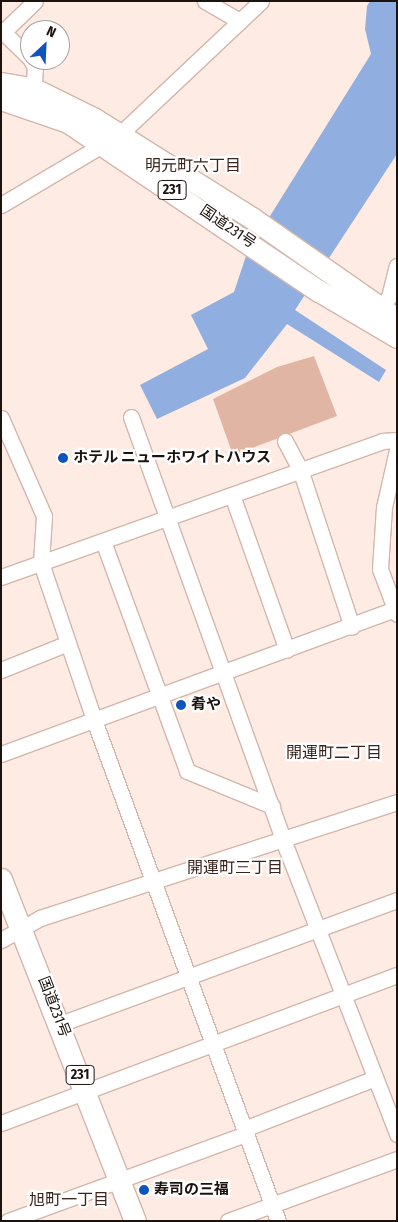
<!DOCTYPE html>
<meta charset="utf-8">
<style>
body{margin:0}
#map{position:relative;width:398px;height:1222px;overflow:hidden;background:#feece4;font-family:"Fira Sans Condensed","Noto Sans JP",sans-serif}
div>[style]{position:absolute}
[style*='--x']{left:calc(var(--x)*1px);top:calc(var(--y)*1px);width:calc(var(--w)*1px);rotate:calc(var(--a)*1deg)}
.green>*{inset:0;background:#e1b5a3}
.water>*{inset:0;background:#90aedf}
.roads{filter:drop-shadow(1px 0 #d3b6aa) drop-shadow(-1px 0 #d3b6aa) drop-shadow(0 1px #d3b6aa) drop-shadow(0 -1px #d3b6aa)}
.minor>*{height:15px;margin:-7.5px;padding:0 7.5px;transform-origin:7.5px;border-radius:7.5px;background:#fff}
.highway>*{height:21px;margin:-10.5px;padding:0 10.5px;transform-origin:10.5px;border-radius:10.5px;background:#fff}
.dots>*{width:14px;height:14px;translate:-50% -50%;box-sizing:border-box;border:2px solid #fff;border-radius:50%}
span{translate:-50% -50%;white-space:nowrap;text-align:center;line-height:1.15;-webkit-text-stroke:4.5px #fff;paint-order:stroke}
.shield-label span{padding:1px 4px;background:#fff;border:1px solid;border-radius:4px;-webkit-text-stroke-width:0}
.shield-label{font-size:14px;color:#1c120e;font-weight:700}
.street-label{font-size:15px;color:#1c120e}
.poi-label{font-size:15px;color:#1c120e;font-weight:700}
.left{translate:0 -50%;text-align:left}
.neighbourhood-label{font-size:16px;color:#39231a}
.frame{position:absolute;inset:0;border:2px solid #1c120e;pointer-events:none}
.north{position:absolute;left:20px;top:20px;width:50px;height:50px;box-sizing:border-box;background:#fff;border:1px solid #a4a09f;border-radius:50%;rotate:25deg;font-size:14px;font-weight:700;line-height:20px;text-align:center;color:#1c120e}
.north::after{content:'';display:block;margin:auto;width:18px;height:22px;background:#0e53be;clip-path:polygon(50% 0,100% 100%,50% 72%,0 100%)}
</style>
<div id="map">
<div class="green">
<i style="clip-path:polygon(314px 356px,337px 416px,233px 455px,213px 399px,277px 367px)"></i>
</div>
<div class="water">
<i style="clip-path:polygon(370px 1px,397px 1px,397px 154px,295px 310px,386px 370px,379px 382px,287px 324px,245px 378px,157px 419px,140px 385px,208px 349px,191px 315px,234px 292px,247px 253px,371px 54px,365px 29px,367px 6px)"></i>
</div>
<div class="roads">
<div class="minor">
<i style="--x:205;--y:1;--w:39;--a:30"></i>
<i style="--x:1;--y:30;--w:40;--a:44"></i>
<i style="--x:1;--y:34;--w:47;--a:-44.1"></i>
<i style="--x:31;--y:60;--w:8;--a:60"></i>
<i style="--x:35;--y:67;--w:30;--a:94"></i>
<i style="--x:1;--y:205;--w:137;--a:-30.7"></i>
<i style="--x:119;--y:135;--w:195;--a:-43.3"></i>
<i style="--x:380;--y:308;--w:14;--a:-51"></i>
<i style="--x:389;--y:297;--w:32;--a:-76"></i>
<i style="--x:131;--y:417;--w:460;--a:70.2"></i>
<i style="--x:287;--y:850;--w:305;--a:68.8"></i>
<i style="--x:1;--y:418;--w:107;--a:66.3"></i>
<i style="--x:44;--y:516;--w:47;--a:93.7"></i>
<i style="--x:41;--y:563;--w:166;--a:71.3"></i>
<i style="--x:94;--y:720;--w:534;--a:69.83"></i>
<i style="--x:285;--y:441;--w:32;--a:62"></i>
<i style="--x:300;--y:469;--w:166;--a:71.8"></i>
<i style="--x:397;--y:450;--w:58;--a:102.8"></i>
<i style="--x:384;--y:507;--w:62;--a:93.7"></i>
<i style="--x:380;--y:569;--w:48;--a:69.3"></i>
<i style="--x:232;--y:495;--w:164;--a:70.5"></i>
<i style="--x:103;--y:541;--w:245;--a:69.9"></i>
<i style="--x:187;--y:771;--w:92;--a:22.4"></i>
<i style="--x:1;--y:577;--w:405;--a:-19.6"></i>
<i style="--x:382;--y:441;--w:15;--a:-4"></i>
<i style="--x:1;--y:670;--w:72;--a:-21.9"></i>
<i style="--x:1;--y:754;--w:422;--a:-20.2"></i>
<i style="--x:1;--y:940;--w:45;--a:-29.4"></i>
<i style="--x:40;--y:918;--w:375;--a:-18"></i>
<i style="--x:60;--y:1024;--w:359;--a:-20.2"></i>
<i style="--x:1;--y:1123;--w:423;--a:-20.5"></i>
<i style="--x:244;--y:1129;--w:138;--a:-21.2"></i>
<i style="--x:8;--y:1221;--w:253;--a:-20.1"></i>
<i style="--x:228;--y:1221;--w:180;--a:-20.1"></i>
</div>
<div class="highway">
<i style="--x:1;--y:83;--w:34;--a:10"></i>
<i style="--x:34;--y:89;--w:66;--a:26.2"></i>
<i style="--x:93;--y:118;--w:188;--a:32.2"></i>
<i style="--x:252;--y:218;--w:177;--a:34.9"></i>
<i style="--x:1;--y:99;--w:71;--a:18.9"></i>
<i style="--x:68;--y:122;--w:303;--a:34"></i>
<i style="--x:319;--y:291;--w:91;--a:30.5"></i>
<i style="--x:1;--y:879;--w:367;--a:68.6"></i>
</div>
</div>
<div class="dots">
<i style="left:63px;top:458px;background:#0e53be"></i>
<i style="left:181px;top:705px;background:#0e53be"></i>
<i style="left:144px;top:1190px;background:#0e53be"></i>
</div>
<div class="shield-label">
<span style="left:172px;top:190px">231</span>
<span style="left:80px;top:1075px">231</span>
</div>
<div class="street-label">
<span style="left:228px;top:227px;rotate:34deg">国道231号</span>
<span style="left:54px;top:1007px;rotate:69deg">国道231号</span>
</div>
<div class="poi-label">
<span class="left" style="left:73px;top:458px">ホテル ニューホワイトハウス</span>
<span class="left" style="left:191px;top:705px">肴や</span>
<span class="left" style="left:154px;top:1190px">寿司の三福</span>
</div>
<div class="neighbourhood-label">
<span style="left:193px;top:166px">明元町六丁目</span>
<span style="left:334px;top:753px">開運町二丁目</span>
<span style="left:235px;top:868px">開運町三丁目</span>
<span style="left:69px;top:1200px">旭町一丁目</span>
</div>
<div class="frame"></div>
<div class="north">N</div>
</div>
